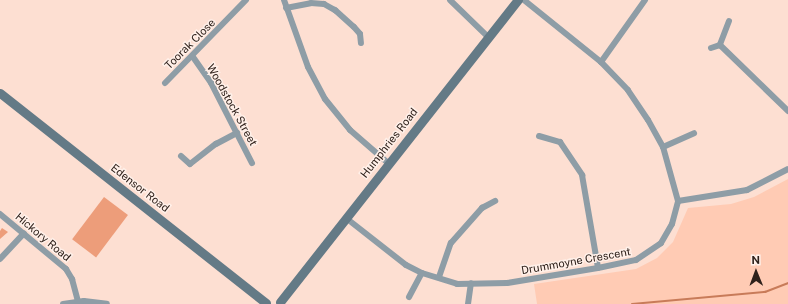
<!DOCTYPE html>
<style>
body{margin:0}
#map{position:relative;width:788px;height:304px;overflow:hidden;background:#fddfd2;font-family:"Public Sans",sans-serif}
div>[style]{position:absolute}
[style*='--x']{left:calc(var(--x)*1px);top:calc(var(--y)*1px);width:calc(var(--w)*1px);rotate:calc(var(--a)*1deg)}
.green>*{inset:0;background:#ffcbb4}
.stream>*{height:2px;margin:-1px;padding:0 1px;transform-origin:1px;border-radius:1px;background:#c87b59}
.building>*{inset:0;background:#ed9d7a;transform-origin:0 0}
.minor>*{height:6px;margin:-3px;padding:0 3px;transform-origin:3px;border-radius:3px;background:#8e9da6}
.secondary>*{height:9px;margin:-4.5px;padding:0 4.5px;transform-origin:4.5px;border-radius:4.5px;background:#647a86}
span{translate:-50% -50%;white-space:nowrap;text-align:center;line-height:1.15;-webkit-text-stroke:3px #fff0e9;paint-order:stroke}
.street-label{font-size:11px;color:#2f211b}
.north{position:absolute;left:736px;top:252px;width:40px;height:40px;-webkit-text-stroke:3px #fff0e9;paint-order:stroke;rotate:359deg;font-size:11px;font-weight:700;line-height:16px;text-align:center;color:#2f211b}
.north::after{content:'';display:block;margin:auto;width:14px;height:18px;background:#2f211b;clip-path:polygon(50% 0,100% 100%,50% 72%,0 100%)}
</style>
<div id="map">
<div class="green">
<i style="clip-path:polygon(788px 179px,788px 304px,537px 304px,534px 284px,636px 269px,657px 258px,673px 242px,688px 208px,731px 204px,754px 197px)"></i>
</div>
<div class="stream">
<i style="--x:632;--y:304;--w:134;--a:-5.2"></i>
<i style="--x:765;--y:292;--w:25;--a:-21"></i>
</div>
<div class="building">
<i style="left:104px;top:197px;width:30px;height:53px;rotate:37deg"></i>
<i style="clip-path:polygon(2px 228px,8px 232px,0 239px,0 231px)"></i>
</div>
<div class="minor">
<i style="--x:284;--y:0;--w:71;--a:70.3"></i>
<i style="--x:308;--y:67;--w:36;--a:62"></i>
<i style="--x:325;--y:99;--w:40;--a:51"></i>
<i style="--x:350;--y:130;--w:50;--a:41"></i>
<i style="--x:450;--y:0;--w:53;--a:44.2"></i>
<i style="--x:286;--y:8;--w:25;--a:-11"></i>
<i style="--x:311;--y:3;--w:13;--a:4"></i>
<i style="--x:324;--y:4;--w:13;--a:29"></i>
<i style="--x:335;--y:10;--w:25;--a:42"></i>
<i style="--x:354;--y:27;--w:9;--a:49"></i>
<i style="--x:360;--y:34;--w:9;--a:84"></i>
<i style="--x:729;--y:21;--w:26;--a:111"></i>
<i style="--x:720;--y:45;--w:95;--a:44.1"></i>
<i style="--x:711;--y:48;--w:9;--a:-18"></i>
<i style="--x:193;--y:57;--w:32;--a:55"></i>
<i style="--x:211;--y:83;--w:90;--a:62.9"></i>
<i style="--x:601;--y:62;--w:76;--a:-54.6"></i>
<i style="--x:165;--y:83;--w:116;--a:-45.7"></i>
<i style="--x:539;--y:136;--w:22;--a:16"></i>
<i style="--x:560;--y:142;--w:40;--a:56"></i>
<i style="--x:582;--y:175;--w:94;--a:80.2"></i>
<i style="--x:663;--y:147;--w:34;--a:-24"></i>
<i style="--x:181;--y:156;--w:12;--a:42"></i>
<i style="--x:190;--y:164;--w:33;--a:-38"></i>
<i style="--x:216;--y:144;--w:24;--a:-28"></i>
<i style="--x:678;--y:201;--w:70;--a:-9.1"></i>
<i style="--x:747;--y:190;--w:46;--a:-27.1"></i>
<i style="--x:0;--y:214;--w:86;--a:39.8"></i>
<i style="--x:66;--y:269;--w:12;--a:59"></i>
<i style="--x:72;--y:279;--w:23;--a:75"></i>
<i style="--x:346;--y:218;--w:76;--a:38.1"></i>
<i style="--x:406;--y:265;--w:18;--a:27"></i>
<i style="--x:422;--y:273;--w:37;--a:17"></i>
<i style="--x:457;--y:284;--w:50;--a:-1.1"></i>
<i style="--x:507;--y:283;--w:92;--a:-9.4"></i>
<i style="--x:598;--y:268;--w:39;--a:-12"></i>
<i style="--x:636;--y:260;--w:30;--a:-34"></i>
<i style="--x:661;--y:243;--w:22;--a:-60"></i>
<i style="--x:672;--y:224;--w:24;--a:-75"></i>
<i style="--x:678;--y:201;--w:56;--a:-105.5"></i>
<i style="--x:663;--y:147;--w:31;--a:-119"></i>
<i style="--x:648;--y:120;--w:36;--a:-124"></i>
<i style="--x:628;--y:90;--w:39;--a:-134"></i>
<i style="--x:601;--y:62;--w:99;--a:-141.2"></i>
<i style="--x:0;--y:259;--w:35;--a:-47"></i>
<i style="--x:439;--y:277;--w:36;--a:-71"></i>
<i style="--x:451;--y:243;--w:47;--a:-48.5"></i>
<i style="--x:482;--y:208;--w:15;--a:-28"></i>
<i style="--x:409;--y:297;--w:27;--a:-62"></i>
<i style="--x:63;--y:304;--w:21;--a:-8"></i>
<i style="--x:84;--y:301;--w:23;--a:7"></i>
<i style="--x:468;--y:304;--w:21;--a:-82"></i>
</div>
<div class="secondary">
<i style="--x:0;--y:93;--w:339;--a:38.3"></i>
<i style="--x:280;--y:302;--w:385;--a:-51.8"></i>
</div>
<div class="street-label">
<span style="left:190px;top:44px;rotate:-45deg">Toorak Close</span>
<span style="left:232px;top:105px;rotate:61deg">Woodstock Street</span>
<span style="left:389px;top:143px;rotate:-52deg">Humphries Road</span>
<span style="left:140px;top:188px;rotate:38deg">Edensor Road</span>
<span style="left:43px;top:237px;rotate:40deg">Hickory Road</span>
<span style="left:576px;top:261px;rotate:-10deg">Drummoyne Crescent</span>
</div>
<div class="north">N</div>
</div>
